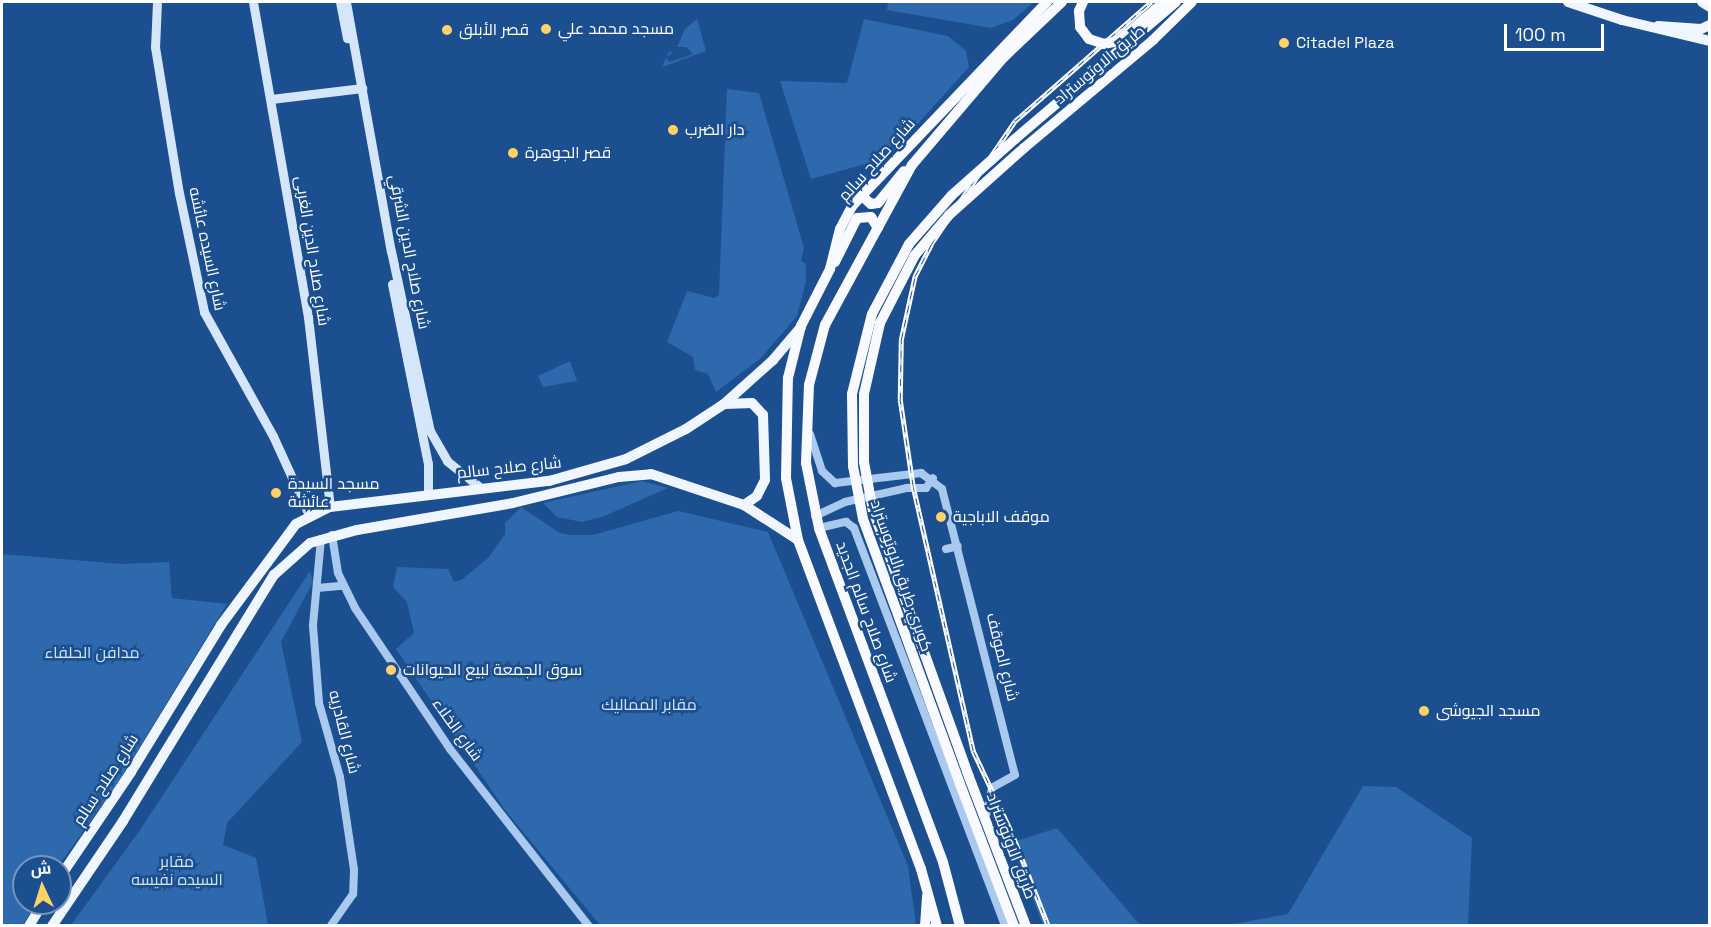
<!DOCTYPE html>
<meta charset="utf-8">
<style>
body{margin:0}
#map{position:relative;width:1711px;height:927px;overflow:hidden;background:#1b4f8f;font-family:"Space Grotesk",Cairo,sans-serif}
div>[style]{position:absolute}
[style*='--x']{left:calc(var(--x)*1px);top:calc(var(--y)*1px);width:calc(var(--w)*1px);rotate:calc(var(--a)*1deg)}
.green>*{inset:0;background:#2e69ad}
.tertiary>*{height:8px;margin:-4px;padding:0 4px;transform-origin:4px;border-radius:4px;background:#a9c9ee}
.secondary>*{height:9px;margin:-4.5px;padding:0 4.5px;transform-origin:4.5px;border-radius:4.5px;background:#d6e6fa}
.primary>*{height:10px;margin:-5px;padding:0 5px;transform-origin:5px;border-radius:5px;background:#f0f6ff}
.trunk>*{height:10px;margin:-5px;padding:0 5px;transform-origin:5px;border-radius:5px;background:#f8faff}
.rail>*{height:4.5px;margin-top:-2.25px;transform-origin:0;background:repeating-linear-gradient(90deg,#1b4f8f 0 7px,#fff 0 14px);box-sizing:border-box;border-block:2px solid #fff}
.trunk-bridge>*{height:10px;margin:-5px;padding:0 5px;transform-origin:5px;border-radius:5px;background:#f8faff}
.dots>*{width:16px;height:16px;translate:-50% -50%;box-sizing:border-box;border:3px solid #1b4f8f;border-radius:50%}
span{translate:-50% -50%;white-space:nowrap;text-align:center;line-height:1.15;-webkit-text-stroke:5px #1b4f8f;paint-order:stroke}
.poi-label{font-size:16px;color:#fff}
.left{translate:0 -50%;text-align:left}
.street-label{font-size:16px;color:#fff}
.park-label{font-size:16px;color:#cfe3fa}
.frame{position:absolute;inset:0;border:3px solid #fff;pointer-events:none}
.north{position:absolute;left:12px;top:855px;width:60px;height:60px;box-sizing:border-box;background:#1b4f8f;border:2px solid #7695bc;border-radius:50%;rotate:356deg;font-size:16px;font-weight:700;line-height:24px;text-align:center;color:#fff}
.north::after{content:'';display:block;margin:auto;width:21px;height:27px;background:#ffd166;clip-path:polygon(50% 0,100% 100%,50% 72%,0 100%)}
.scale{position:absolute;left:1504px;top:24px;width:100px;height:27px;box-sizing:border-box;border:3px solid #fff;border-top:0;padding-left:8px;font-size:18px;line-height:21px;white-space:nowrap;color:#fff;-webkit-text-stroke:4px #1b4f8f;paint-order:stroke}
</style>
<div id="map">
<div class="green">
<i style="clip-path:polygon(888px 2px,1034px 2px,1013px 20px,991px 28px,887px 10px)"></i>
<i style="clip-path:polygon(697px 19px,706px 51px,662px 67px,669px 51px,673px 53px,666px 57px,669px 62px,693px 54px,686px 47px,677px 47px,685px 29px)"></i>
<i style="clip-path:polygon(864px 19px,948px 36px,966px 51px,969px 67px,887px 158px,811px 179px,780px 81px,847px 83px)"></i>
<i style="clip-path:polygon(727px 89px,759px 93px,804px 248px,801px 261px,806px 264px,806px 281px,797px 316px,761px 358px,716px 392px,708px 374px,695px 370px,693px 357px,667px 342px,687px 291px,714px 298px,719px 295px)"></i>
<i style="clip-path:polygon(570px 361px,577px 381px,543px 387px,538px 376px)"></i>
<i style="clip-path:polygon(642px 481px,668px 488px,602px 517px,582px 522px,557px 517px,543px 503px)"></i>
<i style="clip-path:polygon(521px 507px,560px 533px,572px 535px,593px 535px,678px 511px,768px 532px,908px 866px,916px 925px,600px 925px,505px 810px,396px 649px,414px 633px,407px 602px,393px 587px,397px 567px,448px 569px,454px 582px,461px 580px,488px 558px,505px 534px,505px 523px)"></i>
<i style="clip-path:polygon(2px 554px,122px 564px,169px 562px,172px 598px,227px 604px,122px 776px,58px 867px,24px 867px,24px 903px,36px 903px,23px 925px,2px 925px)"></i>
<i style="clip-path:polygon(310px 571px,313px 582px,281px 642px,302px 742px,227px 823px,223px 845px,256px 858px,268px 925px,71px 925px,140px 830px)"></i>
<i style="clip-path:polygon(1363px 786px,1396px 787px,1472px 838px,1468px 925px,1228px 925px,1288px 914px)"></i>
<i style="clip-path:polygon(1057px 828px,1140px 925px,1043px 925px,1011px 843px)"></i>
</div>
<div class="tertiary">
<i style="--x:810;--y:434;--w:39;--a:72"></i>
<i style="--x:822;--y:471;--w:18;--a:43"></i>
<i style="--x:835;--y:483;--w:87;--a:-6.6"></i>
<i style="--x:921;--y:473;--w:26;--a:37"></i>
<i style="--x:942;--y:489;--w:295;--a:75.7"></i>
<i style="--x:1015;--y:775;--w:26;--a:151"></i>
<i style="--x:992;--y:788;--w:33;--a:102"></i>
<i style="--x:815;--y:516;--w:33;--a:-25"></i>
<i style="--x:845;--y:502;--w:64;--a:-12.7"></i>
<i style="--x:907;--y:488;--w:19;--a:0"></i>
<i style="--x:926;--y:488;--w:12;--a:-55"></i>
<i style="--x:819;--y:528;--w:28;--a:-13"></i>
<i style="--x:846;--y:522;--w:10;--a:37"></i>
<i style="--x:854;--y:528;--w:426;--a:69.2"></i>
<i style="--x:332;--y:535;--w:38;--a:81"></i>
<i style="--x:338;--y:573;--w:39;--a:64"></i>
<i style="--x:355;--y:608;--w:170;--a:56"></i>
<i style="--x:450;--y:749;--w:225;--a:51.9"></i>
<i style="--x:321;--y:539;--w:87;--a:95.3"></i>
<i style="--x:313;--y:626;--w:77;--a:85.5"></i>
<i style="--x:319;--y:703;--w:77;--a:74.2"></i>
<i style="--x:340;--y:777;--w:94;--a:81.4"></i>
<i style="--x:354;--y:870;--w:24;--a:92"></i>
<i style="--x:353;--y:894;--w:39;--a:125"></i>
<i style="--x:946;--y:549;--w:12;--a:-14"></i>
<i style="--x:317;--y:588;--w:25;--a:-5"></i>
</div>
<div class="secondary">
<i style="--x:157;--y:2;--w:45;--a:92.5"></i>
<i style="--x:155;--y:47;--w:148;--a:80.7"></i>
<i style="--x:179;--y:193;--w:122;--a:78.1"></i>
<i style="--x:204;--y:312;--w:142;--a:60.9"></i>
<i style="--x:273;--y:436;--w:87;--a:65.5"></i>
<i style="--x:253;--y:2;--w:320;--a:80.1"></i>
<i style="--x:308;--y:317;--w:191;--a:83.4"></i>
<i style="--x:340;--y:2;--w:37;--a:79"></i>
<i style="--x:346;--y:2;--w:253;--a:79.8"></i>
<i style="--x:391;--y:251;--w:184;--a:77.8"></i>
<i style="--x:430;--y:431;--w:34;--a:60"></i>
<i style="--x:447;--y:461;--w:43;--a:38.5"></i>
<i style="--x:271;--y:99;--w:92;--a:-6.9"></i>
<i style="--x:392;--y:284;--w:184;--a:78.7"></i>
<i style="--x:428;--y:464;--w:30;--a:90"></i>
</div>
<div class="primary">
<i style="--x:1568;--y:2;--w:57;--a:18.4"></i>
<i style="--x:1622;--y:20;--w:90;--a:13.4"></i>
<i style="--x:1702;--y:2;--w:9;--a:32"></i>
<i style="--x:1658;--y:26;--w:43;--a:4"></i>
<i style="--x:1701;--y:29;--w:10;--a:-24"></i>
<i style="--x:725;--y:404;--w:27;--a:-2"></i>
<i style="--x:752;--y:403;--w:16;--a:47"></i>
<i style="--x:763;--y:415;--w:65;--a:88.2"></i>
<i style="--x:765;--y:480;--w:18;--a:117"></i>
<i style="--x:757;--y:496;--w:16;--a:145"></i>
<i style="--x:60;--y:877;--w:127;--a:-55.9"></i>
<i style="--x:131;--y:772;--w:172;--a:-58.5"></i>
<i style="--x:221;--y:625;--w:126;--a:-53.4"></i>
<i style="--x:296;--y:524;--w:38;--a:-27"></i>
<i style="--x:330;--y:507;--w:221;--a:-6.8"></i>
<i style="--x:549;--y:481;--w:80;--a:-15.9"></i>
<i style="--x:626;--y:459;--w:67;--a:-26.6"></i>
<i style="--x:686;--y:429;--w:45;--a:-33.3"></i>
<i style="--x:724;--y:404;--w:66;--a:-41.9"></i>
<i style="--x:773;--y:360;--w:43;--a:-49.7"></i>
<i style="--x:29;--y:926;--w:27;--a:-59"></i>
<i style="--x:52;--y:926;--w:127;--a:-55.9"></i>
<i style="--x:123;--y:821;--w:289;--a:-58.5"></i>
<i style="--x:274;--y:575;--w:48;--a:-41.6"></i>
<i style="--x:310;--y:543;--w:49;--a:-15.5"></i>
<i style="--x:357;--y:530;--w:158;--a:-9.8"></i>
<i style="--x:513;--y:503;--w:109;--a:-13.8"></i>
<i style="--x:619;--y:477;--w:32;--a:-5"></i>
<i style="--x:651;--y:474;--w:98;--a:18.4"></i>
<i style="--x:744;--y:505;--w:64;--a:32.9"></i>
</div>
<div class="trunk">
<i style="--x:1015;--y:139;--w:211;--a:-40.4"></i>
<i style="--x:1024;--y:148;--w:168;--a:-39.9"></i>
<i style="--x:1153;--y:40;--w:54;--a:-44.3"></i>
<i style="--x:862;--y:196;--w:12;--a:42"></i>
<i style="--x:871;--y:204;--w:7;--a:-8"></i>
<i style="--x:878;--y:203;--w:41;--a:-50.9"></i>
<i style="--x:835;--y:262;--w:49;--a:-63.4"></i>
<i style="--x:857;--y:218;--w:14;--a:-4"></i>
<i style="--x:871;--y:217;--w:13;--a:58"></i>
<i style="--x:969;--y:777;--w:160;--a:69.1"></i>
<i style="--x:960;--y:784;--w:152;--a:69.2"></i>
<i style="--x:925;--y:926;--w:30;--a:-86"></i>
<i style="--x:937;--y:926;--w:59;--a:-105.7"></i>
<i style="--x:921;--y:869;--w:351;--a:-110.5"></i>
<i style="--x:798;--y:540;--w:63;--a:-101"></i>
<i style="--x:786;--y:478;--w:100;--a:-88.9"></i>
<i style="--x:788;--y:378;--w:54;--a:-76"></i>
<i style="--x:801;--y:326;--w:64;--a:-63"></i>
<i style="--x:830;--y:269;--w:41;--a:-76"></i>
<i style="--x:840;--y:229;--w:27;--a:-62"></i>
<i style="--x:853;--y:205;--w:281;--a:-46.3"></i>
<i style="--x:960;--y:926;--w:66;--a:-104.9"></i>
<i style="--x:943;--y:862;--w:356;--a:-110.4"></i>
<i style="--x:819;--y:528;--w:66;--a:-101.3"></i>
<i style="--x:806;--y:463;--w:78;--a:-87.8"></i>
<i style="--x:809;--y:385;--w:62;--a:-75.1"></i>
<i style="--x:825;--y:325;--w:182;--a:-61.5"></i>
<i style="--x:912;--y:165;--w:142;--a:-49.6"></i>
<i style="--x:1004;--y:57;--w:80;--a:-43.5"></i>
</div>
<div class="rail">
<i style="--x:1048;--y:926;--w:99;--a:-111.4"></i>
<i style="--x:1012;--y:834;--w:92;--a:-115.2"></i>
<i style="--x:973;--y:751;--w:271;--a:-102.8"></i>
<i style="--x:913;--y:487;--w:88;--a:-98.5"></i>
<i style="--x:900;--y:400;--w:60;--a:-89"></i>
<i style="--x:901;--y:340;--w:66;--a:-77.7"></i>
<i style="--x:915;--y:276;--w:36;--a:-63"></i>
<i style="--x:931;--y:244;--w:149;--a:-55.7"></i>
<i style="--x:1015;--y:121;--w:181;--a:-41.2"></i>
</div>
<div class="trunk-bridge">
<i style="--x:1083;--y:2;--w:10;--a:114"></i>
<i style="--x:1079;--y:11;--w:16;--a:86"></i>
<i style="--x:1080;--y:27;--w:15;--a:53"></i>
<i style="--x:1089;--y:39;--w:16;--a:18"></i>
<i style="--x:1104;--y:44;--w:14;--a:-12"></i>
<i style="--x:1118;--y:41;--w:60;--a:-40.3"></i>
<i style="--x:969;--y:777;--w:283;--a:-109.8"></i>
<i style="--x:873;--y:511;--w:50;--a:-100.4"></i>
<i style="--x:864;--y:462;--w:68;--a:-90"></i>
<i style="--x:864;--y:394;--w:73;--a:-77.3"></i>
<i style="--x:880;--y:323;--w:76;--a:-62.8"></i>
<i style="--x:915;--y:255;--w:52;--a:-49.6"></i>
<i style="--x:949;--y:215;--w:101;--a:-41.8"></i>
<i style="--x:960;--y:784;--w:282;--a:-110.1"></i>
<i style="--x:863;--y:519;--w:54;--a:-100.7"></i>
<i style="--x:853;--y:466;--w:72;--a:-90.8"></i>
<i style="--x:852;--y:394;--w:82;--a:-76"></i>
<i style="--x:872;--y:314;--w:79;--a:-62.1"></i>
<i style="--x:909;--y:244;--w:65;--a:-48.7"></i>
<i style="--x:952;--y:195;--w:84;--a:-41.6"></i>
</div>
<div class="dots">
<i style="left:546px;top:29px;background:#ffd166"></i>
<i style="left:447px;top:30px;background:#ffd166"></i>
<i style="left:1284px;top:43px;background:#ffd166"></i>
<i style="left:673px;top:130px;background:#ffd166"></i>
<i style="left:513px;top:153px;background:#ffd166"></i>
<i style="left:276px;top:493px;background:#ffd166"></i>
<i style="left:941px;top:517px;background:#ffd166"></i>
<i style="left:391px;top:670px;background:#ffd166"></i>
<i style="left:1424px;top:711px;background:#ffd166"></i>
</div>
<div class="poi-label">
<span class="left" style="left:558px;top:29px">مسجد محمد علي</span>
<span class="left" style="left:459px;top:30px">قصر الأبلق</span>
<span class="left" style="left:1296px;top:43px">Citadel Plaza</span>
<span class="left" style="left:685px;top:130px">دار الضرب</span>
<span class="left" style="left:525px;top:153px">قصر الجوهرة</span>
<span class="left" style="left:288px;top:493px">مسجد السيدة<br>عائشة</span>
<span class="left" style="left:953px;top:517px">موقف الاباجية</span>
<span class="left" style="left:403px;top:670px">سوق الجمعة لبيع الحيوانات</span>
<span class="left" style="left:1436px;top:711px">مسجد الجيوشى</span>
</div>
<div class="street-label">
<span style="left:1100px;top:65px;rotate:-40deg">طريق الاوتوستراد</span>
<span style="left:877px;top:160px;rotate:-48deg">شارع صلاح سالم</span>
<span style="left:207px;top:249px;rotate:78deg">شارع السيده عائشه</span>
<span style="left:312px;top:251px;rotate:81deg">شارع صلاح الدين الغربى</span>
<span style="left:409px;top:252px;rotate:79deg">شارع صلاح الدين الشرقي</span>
<span style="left:509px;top:468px;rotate:-6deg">شارع صلاح سالم</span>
<span style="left:901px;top:576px;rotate:71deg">كوبري طريق الاوتوستراد</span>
<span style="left:866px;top:612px;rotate:70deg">شارع صلاح سالم الجديد</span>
<span style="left:1002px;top:657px;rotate:76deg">شارع الموقف</span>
<span style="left:457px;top:730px;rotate:54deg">شارع الخلاء</span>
<span style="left:344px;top:732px;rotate:76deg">شارع القادريه</span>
<span style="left:106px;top:780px;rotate:-57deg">شارع صلاح سالم</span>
<span style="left:1011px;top:846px;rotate:69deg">طريق الاوتوستراد</span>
</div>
<div class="park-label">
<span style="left:92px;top:653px">مدافن الحلفاء</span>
<span style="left:649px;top:705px">مقابر المماليك</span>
<span style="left:177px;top:871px">مقابر<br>السيده نفيسه</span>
</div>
<div class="frame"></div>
<div class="north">ش</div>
<div class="scale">100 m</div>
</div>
